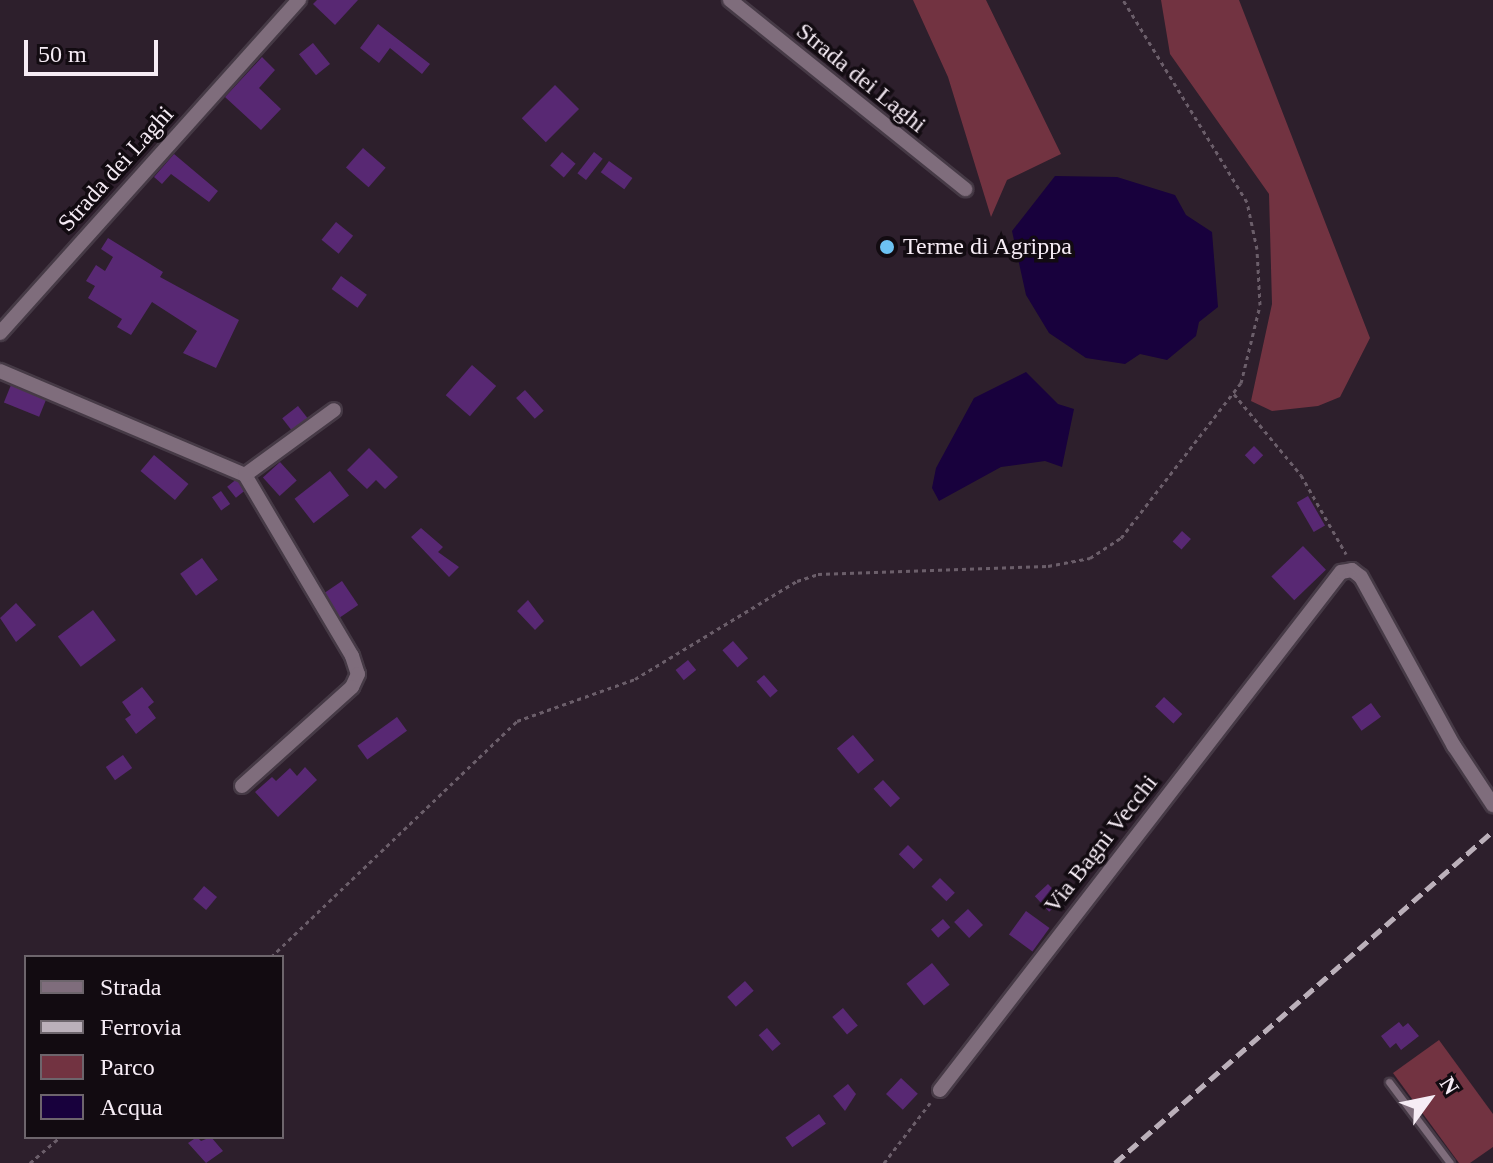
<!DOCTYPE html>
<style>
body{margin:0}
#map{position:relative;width:1493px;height:1163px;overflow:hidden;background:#2d1f2c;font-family:"Times New Roman",serif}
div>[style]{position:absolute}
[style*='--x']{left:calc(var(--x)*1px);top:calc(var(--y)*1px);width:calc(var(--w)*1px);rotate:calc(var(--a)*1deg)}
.green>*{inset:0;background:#723341}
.water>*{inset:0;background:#18013d}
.building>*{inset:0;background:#582873;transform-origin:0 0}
.path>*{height:3px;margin-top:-1.5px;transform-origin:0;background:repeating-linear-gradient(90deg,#6b5e6a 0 4px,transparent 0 8px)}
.roads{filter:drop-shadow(2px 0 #463a46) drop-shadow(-2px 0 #463a46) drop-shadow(0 2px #463a46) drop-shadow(0 -2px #463a46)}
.service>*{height:7px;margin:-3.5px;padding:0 3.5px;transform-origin:3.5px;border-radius:3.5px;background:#7f6d7c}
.minor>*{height:14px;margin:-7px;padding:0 7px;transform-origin:7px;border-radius:7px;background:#7f6d7c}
.rail>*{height:5px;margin-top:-2.5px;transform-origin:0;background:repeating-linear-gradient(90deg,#bbb0ba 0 12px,transparent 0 18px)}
.dots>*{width:22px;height:22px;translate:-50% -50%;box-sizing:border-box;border:4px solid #120b11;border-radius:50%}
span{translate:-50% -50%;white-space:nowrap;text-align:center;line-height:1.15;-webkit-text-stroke:7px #120b11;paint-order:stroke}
.street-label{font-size:24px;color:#f6ecf5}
.poi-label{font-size:24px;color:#f6ecf5}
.left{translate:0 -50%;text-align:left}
.legend{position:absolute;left:24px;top:955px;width:260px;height:184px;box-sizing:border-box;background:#120b11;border:2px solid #6d656c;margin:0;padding:10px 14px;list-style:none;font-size:24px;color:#f6ecf5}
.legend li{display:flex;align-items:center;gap:16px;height:40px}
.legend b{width:40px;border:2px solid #6d656c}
.north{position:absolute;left:1389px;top:1059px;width:80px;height:80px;-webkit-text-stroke:6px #120b11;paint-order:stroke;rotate:57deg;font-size:22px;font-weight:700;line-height:32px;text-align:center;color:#f6ecf5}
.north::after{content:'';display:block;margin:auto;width:28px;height:36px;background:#f6ecf5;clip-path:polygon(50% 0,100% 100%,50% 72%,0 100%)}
.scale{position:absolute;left:24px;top:40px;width:134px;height:36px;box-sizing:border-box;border:4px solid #f6ecf5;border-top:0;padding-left:10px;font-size:24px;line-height:28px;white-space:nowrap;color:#f6ecf5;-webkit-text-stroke:6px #120b11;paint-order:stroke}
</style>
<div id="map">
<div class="green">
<i style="clip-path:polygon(913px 0,986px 0,1061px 154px,1007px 180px,991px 217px,948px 77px)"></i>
<i style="clip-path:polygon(1161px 0,1239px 0,1370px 338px,1340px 397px,1318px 406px,1272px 411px,1251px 401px,1272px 304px,1269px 194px,1170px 54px)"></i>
<i style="clip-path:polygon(1439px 1040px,1493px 1114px,1493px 1147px,1470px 1163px,1459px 1163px,1393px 1073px)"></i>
</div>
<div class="water">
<i style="clip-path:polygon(1055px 176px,1117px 177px,1175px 195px,1186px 215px,1212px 232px,1218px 307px,1199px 322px,1196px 336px,1167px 360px,1140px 354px,1125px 364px,1086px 358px,1049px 333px,1026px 295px,1012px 231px)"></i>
<i style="clip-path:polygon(1026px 372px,1058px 404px,1074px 409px,1062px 467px,1045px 461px,1001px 467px,939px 501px,932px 488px,936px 468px,974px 398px)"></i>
</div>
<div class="building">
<i style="clip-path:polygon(317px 0,358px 0,335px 25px,313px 4px)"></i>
<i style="clip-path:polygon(378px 24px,430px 64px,422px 74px,390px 48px,379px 63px,360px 48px)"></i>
<i style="left:313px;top:43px;width:27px;height:18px;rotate:51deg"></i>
<i style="clip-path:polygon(262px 57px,275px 70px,259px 88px,281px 109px,261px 130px,225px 97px)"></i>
<i style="left:555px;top:85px;width:34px;height:47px;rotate:45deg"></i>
<i style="left:363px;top:148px;width:30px;height:26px;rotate:41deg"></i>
<i style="left:562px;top:152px;width:18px;height:18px;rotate:41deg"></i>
<i style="left:594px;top:152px;width:11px;height:27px;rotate:38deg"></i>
<i style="clip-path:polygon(174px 154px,218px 191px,209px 202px,171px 174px,162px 184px,154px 177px)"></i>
<i style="left:609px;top:161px;width:29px;height:14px;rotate:36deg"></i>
<i style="left:336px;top:222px;width:22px;height:23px;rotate:39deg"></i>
<i style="clip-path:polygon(108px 238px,163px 272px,160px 277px,239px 320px,216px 368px,183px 353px,197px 331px,152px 302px,131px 335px,117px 327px,122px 319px,88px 298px,95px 286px,86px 281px,96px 265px,105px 271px,113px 257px,101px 249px)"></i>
<i style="left:341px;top:276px;width:32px;height:16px;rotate:36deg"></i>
<i style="left:472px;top:365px;width:32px;height:40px;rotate:41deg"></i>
<i style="left:11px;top:385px;width:38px;height:19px;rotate:22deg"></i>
<i style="left:525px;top:390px;width:28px;height:12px;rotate:48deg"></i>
<i style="left:298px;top:406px;width:16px;height:20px;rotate:52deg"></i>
<i style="left:1254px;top:446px;width:13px;height:13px;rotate:45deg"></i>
<i style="clip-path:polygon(369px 448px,398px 477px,385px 489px,376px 480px,367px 489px,347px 470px)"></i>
<i style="left:154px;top:455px;width:45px;height:21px;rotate:40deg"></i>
<i style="left:280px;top:462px;width:25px;height:23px;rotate:48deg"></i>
<i style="left:330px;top:471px;width:31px;height:45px;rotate:52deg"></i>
<i style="left:238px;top:478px;width:14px;height:14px;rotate:51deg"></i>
<i style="left:221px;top:491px;width:16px;height:11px;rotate:55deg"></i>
<i style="left:1308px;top:496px;width:34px;height:13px;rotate:60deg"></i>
<i style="clip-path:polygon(421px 528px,443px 547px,438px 552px,459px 567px,449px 577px,411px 537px)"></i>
<i style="left:1182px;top:531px;width:12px;height:14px;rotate:42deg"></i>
<i style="left:1303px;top:546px;width:33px;height:44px;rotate:46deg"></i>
<i style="left:202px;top:558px;width:27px;height:27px;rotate:54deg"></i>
<i style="left:342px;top:581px;width:29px;height:24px;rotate:56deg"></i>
<i style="clip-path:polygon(528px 600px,544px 621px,535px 630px,517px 611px)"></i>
<i style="clip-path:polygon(16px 603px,36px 625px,16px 642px,0 618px)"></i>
<i style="left:93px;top:610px;width:38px;height:44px;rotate:53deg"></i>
<i style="left:733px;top:641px;width:23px;height:14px;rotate:49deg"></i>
<i style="left:688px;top:660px;width:13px;height:16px;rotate:51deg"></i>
<i style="left:764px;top:675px;width:21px;height:10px;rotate:49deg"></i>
<i style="clip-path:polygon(142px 687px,154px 702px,148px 707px,156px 718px,136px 734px,125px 719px,131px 715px,122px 702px)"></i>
<i style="left:1164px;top:697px;width:25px;height:13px;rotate:43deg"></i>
<i style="left:1371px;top:703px;width:17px;height:24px;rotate:54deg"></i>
<i style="left:397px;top:717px;width:17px;height:49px;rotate:54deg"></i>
<i style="left:853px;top:735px;width:33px;height:21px;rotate:50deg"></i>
<i style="left:123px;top:755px;width:16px;height:21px;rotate:55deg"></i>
<i style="clip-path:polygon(305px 767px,317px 780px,278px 817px,255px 792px,272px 777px,276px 781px,290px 768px,297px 776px)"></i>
<i style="left:883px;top:780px;width:25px;height:13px;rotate:47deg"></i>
<i style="left:908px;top:845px;width:21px;height:13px;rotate:45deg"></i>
<i style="left:940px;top:878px;width:21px;height:12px;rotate:45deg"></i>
<i style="left:1048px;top:884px;width:21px;height:18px;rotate:47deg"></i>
<i style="left:204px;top:886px;width:17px;height:17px;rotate:40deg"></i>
<i style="left:968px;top:909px;width:22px;height:19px;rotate:47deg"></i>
<i style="left:1026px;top:911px;width:29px;height:29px;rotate:36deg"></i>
<i style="left:943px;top:919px;width:11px;height:16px;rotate:49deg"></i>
<i style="left:932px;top:963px;width:28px;height:33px;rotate:51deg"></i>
<i style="left:745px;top:981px;width:13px;height:24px;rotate:48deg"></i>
<i style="left:843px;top:1008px;width:23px;height:14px;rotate:50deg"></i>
<i style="clip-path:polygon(1399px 1022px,1403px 1027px,1408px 1023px,1419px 1036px,1401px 1050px,1396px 1043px,1390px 1048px,1381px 1036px)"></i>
<i style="left:767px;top:1028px;width:21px;height:11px;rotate:49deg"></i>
<i style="left:901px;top:1078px;width:23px;height:22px;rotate:43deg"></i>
<i style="clip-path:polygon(848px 1084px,856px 1094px,845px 1111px,833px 1096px)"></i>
<i style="left:819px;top:1114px;width:12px;height:41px;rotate:55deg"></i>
<i style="clip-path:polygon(197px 1137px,201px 1141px,211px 1137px,223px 1151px,206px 1163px,188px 1143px)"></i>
</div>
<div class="path">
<i style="--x:1234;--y:394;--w:105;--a:50.4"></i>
<i style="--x:1301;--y:475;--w:91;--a:60.3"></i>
<i style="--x:271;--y:957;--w:341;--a:-43.8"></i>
<i style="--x:517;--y:721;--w:125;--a:-19.6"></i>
<i style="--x:635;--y:679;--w:189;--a:-31.2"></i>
<i style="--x:797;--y:581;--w:22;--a:-18"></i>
<i style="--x:818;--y:574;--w:230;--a:-2"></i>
<i style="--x:1048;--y:566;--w:43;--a:-10.8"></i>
<i style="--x:1090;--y:558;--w:37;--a:-33"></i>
<i style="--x:1121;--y:538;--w:196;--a:-52.3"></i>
<i style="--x:1241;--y:383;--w:80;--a:-76.3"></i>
<i style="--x:1260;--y:305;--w:56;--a:-93.1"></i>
<i style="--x:1257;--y:249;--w:48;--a:-102"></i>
<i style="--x:1247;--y:202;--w:237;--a:-121.5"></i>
<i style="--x:30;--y:1163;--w:40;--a:-41"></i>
<i style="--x:884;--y:1163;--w:76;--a:-52.5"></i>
</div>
<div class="roads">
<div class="service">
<i style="--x:1389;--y:1082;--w:101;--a:53"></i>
</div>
<div class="minor">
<i style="--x:730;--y:0;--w:302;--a:38.8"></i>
<i style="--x:0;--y:333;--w:448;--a:-48.1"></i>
<i style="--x:0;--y:371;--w:266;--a:23"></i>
<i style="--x:245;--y:475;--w:210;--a:59.4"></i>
<i style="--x:352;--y:656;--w:19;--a:72"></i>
<i style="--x:358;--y:674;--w:14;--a:115"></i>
<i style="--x:352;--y:687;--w:148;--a:138"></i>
<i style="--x:245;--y:475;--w:110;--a:-36.1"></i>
<i style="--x:940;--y:1090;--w:655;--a:-52.26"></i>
<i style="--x:1341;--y:572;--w:11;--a:-10"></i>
<i style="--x:1352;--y:570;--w:11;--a:38"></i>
<i style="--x:1361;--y:577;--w:193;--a:61.2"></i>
<i style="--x:1454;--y:746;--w:71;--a:56.5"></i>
</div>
</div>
<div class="rail">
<i style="--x:1115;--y:1163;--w:503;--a:-41.29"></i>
</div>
<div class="dots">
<i style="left:887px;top:247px;background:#6dc2f3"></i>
</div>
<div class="street-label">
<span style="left:861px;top:78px;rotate:39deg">Strada dei Laghi</span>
<span style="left:116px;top:169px;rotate:-48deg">Strada dei Laghi</span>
<span style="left:1101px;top:844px;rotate:-52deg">Via Bagni Vecchi</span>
</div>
<div class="poi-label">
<span class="left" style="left:903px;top:247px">Terme di Agrippa</span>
</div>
<ul class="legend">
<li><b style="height:10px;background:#7f6d7c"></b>Strada</li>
<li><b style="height:10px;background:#bbb0ba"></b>Ferrovia</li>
<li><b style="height:22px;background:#723341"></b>Parco</li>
<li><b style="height:22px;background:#18013d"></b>Acqua</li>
</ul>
<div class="north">N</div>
<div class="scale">50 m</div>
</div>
